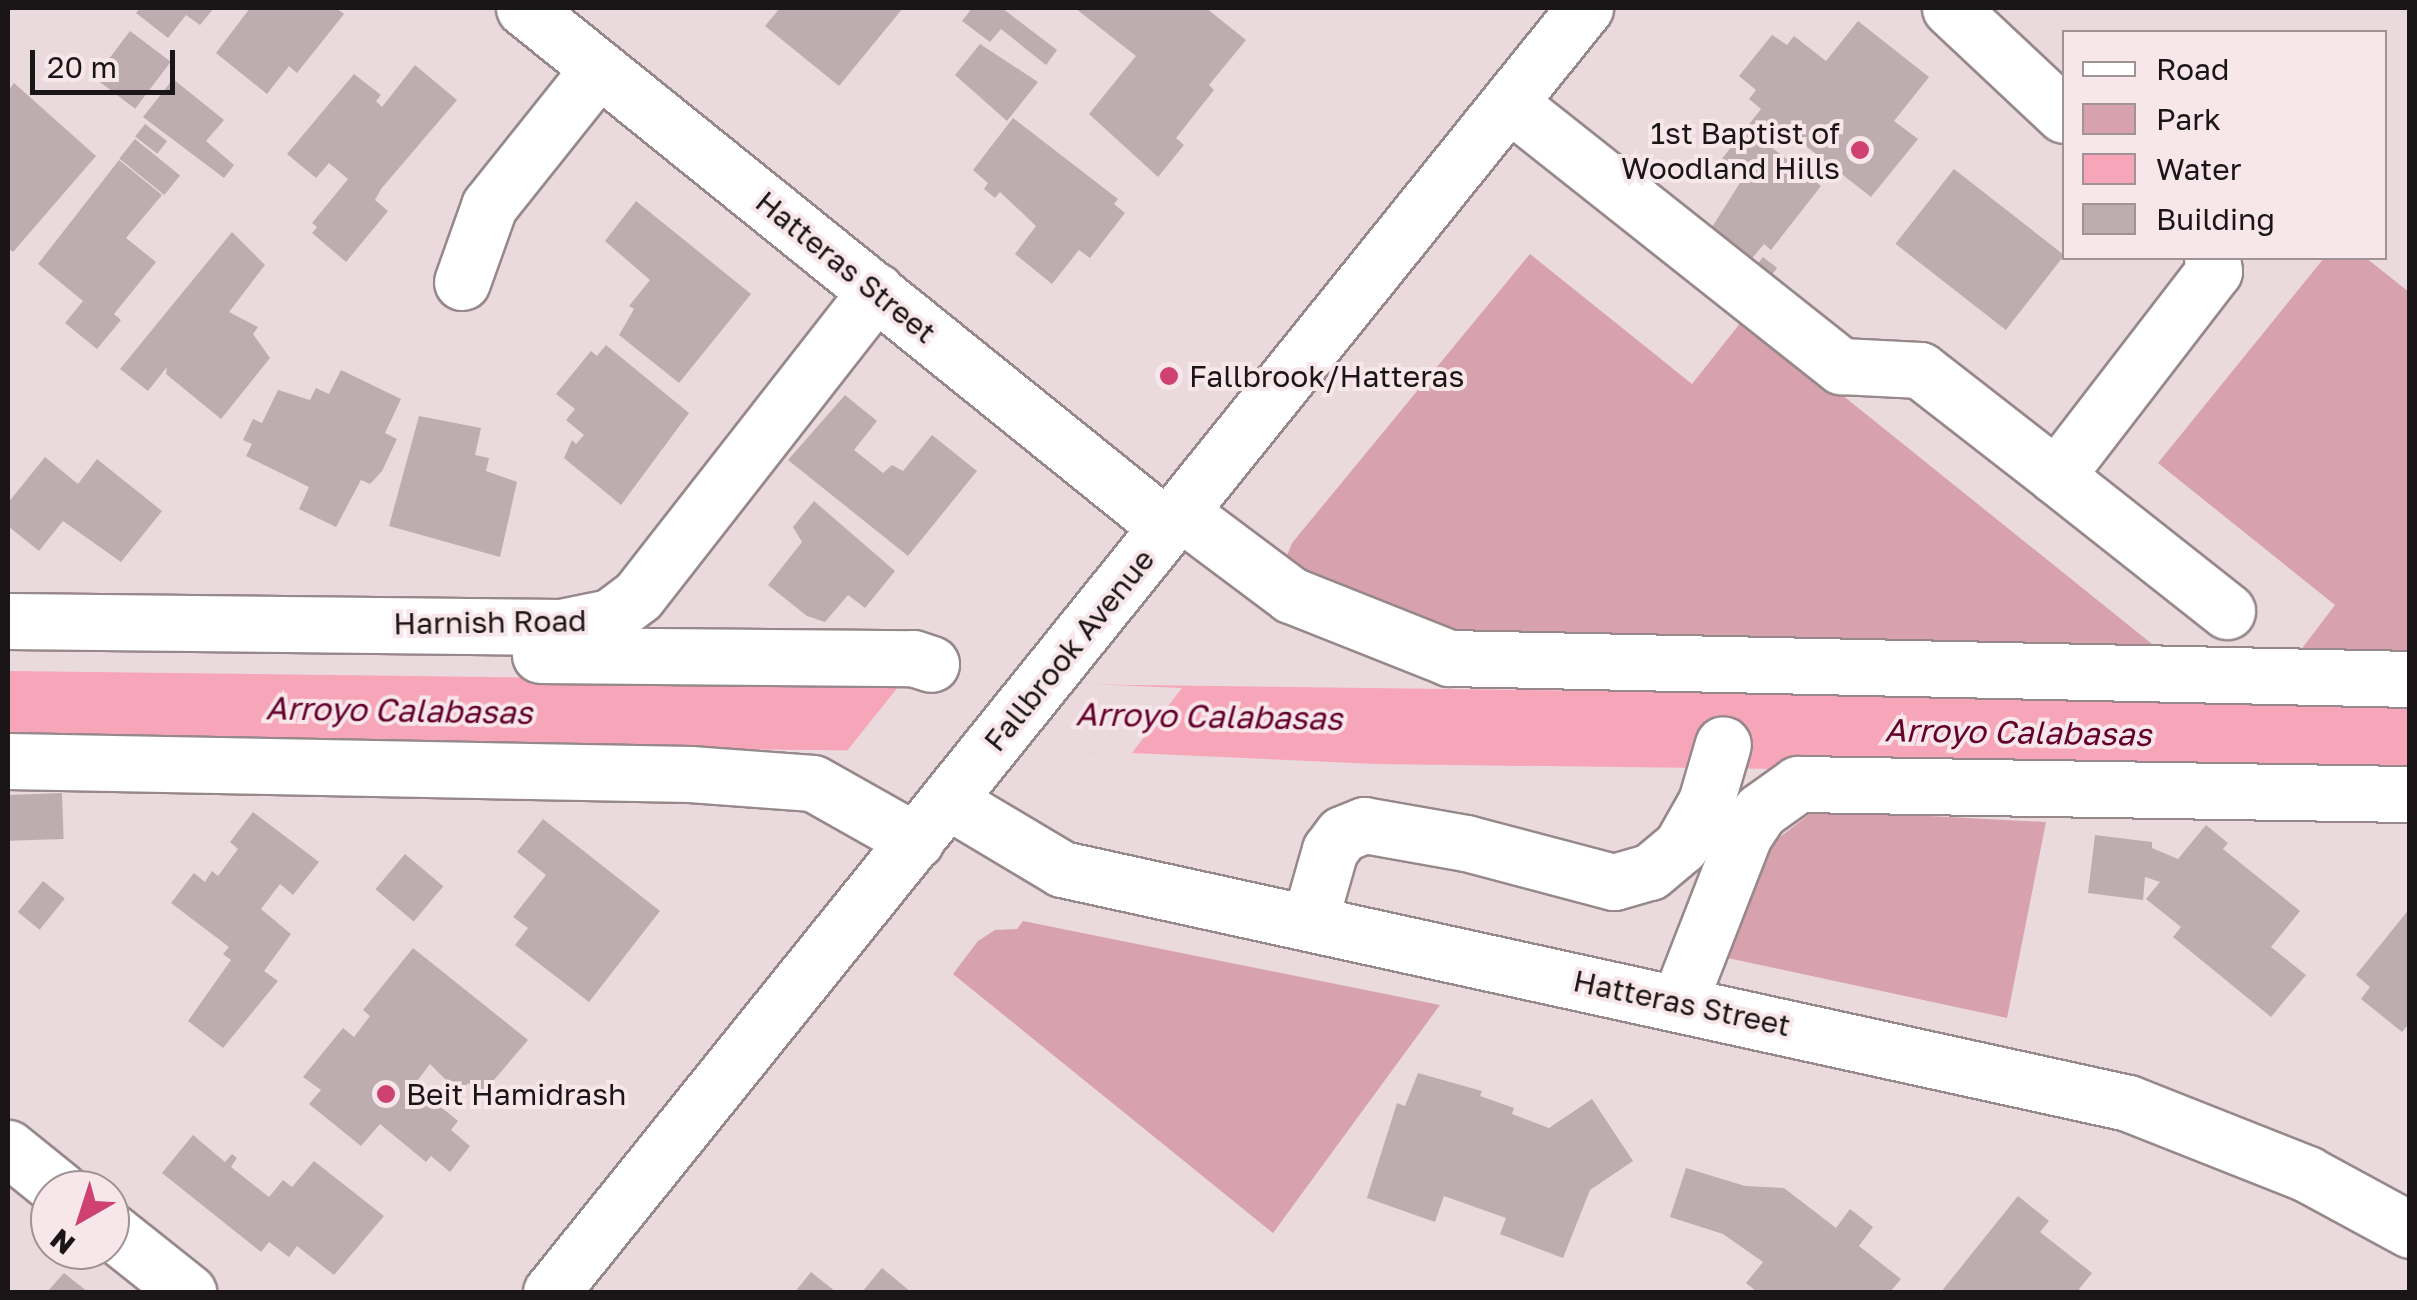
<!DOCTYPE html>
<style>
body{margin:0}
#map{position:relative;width:2417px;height:1300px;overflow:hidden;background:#eadadd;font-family:"Golos Text",sans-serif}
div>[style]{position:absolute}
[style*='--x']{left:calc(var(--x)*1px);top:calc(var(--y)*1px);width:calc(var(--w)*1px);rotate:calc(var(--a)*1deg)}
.green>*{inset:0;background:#d7a2ae}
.water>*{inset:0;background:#f7a5b8}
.pier>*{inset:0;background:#eadadd}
.building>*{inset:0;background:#bdadb0;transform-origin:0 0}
.roads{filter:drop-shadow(2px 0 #97888b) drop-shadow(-2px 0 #97888b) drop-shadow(0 2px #97888b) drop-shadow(0 -2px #97888b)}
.minor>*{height:55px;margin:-27.5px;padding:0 27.5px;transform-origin:27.5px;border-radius:27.5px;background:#fff}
.major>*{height:55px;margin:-27.5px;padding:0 27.5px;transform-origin:27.5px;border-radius:27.5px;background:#fff}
.dots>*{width:28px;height:28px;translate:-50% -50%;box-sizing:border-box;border:5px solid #f8e7ea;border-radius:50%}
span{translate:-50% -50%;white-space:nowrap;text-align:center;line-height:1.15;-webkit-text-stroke:8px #f8e7ea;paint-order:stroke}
.poi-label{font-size:30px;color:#1a1516}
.right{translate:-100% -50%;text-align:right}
.left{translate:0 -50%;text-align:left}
.street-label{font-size:30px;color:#1a1516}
.water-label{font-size:32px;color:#64002c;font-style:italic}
.frame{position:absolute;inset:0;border:10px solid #1a1516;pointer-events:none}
.legend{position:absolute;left:2062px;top:30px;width:325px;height:230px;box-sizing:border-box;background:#f8e7ea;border:2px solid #9f9395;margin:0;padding:12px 18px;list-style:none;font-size:30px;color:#1a1516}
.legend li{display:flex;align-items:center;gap:20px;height:50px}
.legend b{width:50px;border:2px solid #9f9395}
.north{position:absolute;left:30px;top:1170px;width:100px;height:100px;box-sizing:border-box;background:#f8e7ea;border:2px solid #9f9395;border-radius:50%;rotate:219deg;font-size:28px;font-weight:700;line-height:40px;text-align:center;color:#1a1516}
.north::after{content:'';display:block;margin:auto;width:35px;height:45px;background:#ce4171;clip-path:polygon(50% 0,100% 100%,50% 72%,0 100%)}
.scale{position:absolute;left:30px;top:50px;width:145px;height:45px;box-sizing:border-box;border:5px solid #1a1516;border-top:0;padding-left:12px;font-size:30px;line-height:35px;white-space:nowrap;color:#1a1516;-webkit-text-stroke:8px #f8e7ea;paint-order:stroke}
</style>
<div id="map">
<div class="green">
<i style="clip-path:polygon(1530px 254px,1692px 384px,1745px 317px,2157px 648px,1447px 639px,1282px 568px,1292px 543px)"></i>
<i style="clip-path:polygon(2324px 258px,2366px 258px,2409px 292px,2409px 651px,2300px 651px,2335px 605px,2158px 463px)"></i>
<i style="clip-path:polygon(1815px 810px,2046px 822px,2007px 1018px,1723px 957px,1771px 844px)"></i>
<i style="clip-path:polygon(1023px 921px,1440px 1005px,1273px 1233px,953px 974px,978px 941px,995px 930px,1017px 929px)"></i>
</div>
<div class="water">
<i style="clip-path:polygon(8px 671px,2410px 701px,2409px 777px,1376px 764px,1132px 753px,8px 742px)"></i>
</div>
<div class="pier">
<i style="clip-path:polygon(902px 682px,1043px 682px,1182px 688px,1132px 753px,846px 752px)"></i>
</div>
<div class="building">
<i style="clip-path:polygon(140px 8px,214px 8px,200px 25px,186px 15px,168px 38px,136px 13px)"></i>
<i style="clip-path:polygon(250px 8px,336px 8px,344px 14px,297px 73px,289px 66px,267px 94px,216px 53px)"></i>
<i style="clip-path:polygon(780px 8px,903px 8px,839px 86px,765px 26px)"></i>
<i style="clip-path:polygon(972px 8px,1002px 8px,1057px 50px,1046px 65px,1001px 29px,990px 42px,962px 21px)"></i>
<i style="clip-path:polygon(1075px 8px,1206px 8px,1246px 40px,1209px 85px,1214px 90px,1176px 138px,1184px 145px,1158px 177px,1089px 114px,1136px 56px)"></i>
<i style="clip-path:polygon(1858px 21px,1929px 77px,1894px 121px,1918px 139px,1871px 197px,1774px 121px,1761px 139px,1821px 186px,1771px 250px,1764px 244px,1740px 273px,1702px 243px,1743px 178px,1721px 160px,1761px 109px,1749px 99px,1756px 90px,1739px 76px,1772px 35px,1787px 45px,1794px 36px,1826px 61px)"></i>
<i style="left:130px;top:31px;width:51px;height:59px;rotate:37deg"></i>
<i style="clip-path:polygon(980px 44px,1038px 82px,1007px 121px,955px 75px)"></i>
<i style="clip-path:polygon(415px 65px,457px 100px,381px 189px,375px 200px,388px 211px,346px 262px,312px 233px,317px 227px,312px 223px,348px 179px,329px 163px,316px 178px,287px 154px,354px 74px,381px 95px,376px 101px,382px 107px)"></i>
<i style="clip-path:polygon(173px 79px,224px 120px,206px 141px,234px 165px,224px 178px,143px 117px)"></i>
<i style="clip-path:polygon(14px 83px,96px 156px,13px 252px,8px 248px,8px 91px)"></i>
<i style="clip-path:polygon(1013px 118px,1118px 199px,1114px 204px,1125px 213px,1090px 258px,1079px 250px,1052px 284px,1015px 254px,1036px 226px,1000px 192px,995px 198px,984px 189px,988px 183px,973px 170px)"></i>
<i style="left:145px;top:124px;width:28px;height:16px;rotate:38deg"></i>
<i style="left:135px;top:139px;width:58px;height:25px;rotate:39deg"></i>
<i style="clip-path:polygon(119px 160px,162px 195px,126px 238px,156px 262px,114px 314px,121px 320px,97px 349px,65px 323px,83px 301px,38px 264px)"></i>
<i style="left:1954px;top:169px;width:140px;height:95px;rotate:38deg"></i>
<i style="clip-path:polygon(636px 201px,751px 294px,679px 383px,619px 335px,634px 309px,629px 306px,650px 280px,605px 241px)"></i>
<i style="clip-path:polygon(232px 232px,265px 265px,229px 312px,258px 327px,253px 334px,270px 358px,221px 419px,166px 374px,167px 367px,148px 391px,120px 369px)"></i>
<i style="left:1763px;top:257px;width:18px;height:19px;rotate:38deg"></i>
<i style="clip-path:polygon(606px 345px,689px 413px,621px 505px,564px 458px,572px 440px,576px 444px,584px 435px,566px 420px,575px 409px,556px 394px,591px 351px,597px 356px)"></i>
<i style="clip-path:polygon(341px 370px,401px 399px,385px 433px,397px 439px,382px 471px,370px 484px,361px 480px,336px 527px,299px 509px,309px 487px,246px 456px,252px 444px,243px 440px,253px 419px,262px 423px,278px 390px,310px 400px,316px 388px,329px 394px)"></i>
<i style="clip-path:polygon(845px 395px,877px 421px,854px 450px,883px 473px,892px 465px,903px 471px,932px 435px,977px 471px,908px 556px,788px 460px)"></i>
<i style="clip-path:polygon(419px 416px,481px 428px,475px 455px,489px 458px,486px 471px,517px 482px,500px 557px,389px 526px)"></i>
<i style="clip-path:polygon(45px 457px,78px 484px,97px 459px,162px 511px,121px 562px,63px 521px,39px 551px,8px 526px,8px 503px)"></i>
<i style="clip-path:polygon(814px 501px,895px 571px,865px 608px,848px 595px,825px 622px,807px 616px,768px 585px,802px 542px,793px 527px)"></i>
<i style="left:62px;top:793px;width:46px;height:54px;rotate:88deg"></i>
<i style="clip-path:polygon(253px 812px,319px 862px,293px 895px,280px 884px,261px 909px,291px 934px,264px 971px,278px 981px,223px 1048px,188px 1021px,231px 960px,223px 954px,229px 947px,171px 903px,194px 873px,205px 882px,212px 871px,218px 876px,238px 849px,230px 842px)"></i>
<i style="clip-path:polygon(543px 819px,660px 911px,589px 1002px,515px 945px,528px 928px,513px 917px,546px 875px,517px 852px)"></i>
<i style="clip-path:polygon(2206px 825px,2228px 843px,2223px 849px,2300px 911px,2271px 947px,2306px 975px,2271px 1017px,2173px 937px,2181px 927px,2146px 899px,2160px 882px,2145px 877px,2143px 900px,2088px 893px,2095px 835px,2152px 842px,2152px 848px,2178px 859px)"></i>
<i style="left:405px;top:854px;width:50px;height:46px;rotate:40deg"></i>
<i style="left:43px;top:881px;width:28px;height:40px;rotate:39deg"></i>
<i style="clip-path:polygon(2410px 908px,2410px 1023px,2402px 1032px,2361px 999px,2370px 987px,2356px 975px)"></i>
<i style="clip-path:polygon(413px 948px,528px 1040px,482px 1094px,468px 1083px,460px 1094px,430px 1064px,414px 1085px,458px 1121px,451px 1130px,470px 1146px,450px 1172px,431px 1156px,426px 1162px,380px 1124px,361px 1146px,309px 1104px,321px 1090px,303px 1077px,343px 1028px,354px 1037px,370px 1016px,363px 1010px)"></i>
<i style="clip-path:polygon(1418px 1073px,1482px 1091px,1480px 1096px,1514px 1108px,1512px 1114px,1549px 1128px,1592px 1099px,1633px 1161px,1590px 1190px,1563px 1258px,1500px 1234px,1506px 1218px,1444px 1196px,1435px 1222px,1367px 1198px,1397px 1103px,1405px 1106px)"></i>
<i style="clip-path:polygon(193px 1135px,225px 1162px,232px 1154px,237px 1158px,231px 1167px,269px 1197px,283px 1180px,292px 1187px,314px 1161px,384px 1216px,334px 1275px,297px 1246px,289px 1257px,269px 1242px,261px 1252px,162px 1173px)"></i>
<i style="clip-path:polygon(1686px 1168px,1745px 1186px,1784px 1188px,1836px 1228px,1850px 1209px,1873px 1227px,1859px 1246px,1901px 1279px,1890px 1292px,1757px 1292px,1746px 1283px,1763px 1262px,1723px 1234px,1670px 1217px)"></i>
<i style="clip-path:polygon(2018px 1196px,2049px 1221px,2040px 1232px,2092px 1273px,2079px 1289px,2083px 1292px,1941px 1292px)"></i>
<i style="clip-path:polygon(882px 1268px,911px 1292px,862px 1292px)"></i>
<i style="clip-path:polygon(811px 1272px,836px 1292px,795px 1292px)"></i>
<i style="clip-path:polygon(64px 1273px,88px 1292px,47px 1292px)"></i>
</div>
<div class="roads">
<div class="minor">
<i style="--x:524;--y:8;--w:826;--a:38.91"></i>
<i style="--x:1950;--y:8;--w:156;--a:43.2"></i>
<i style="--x:1509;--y:103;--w:424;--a:38.4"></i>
<i style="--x:1841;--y:366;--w:79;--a:2.9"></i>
<i style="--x:1920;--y:370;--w:172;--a:37.9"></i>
<i style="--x:2056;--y:476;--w:259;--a:-52.4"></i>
<i style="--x:2214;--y:271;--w:13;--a:-99"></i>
<i style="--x:462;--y:282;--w:81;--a:-70.4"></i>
<i style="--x:489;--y:206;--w:176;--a:-51.4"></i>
<i style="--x:2056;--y:476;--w:218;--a:38.3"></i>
<i style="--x:1180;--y:512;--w:139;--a:36.8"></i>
<i style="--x:1291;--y:595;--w:170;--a:21.7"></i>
<i style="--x:1449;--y:658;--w:961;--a:1.25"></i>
<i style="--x:8;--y:621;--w:553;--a:0.62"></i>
<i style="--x:561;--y:627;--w:50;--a:-11.5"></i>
<i style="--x:610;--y:617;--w:35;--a:-37"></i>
<i style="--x:638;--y:596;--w:387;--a:-52"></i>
<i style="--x:540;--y:655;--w:373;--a:0.5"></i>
<i style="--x:913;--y:658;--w:19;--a:18"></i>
<i style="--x:8;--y:761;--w:682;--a:1.09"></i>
<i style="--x:690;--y:774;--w:123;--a:4.2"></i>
<i style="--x:813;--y:783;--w:118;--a:29.4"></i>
<i style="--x:948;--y:801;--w:133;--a:30.8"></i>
<i style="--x:1062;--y:869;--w:1091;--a:12.38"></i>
<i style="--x:2128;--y:1103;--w:193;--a:21.6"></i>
<i style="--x:2307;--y:1174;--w:117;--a:28.5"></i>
<i style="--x:1309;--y:923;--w:76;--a:-74"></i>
<i style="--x:1330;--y:850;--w:20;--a:-53"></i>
<i style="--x:1342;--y:834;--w:24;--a:-22"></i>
<i style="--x:1364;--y:825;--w:104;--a:10"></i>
<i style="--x:1466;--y:843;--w:153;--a:14.8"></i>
<i style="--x:1614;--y:882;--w:37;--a:-16"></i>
<i style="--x:1650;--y:872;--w:40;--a:-40"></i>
<i style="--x:1681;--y:846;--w:51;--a:-60.4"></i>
<i style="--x:1706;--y:802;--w:60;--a:-73.7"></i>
<i style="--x:1679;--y:1002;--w:179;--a:-68.7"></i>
<i style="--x:1744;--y:835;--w:29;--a:-56"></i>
<i style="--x:1760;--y:811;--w:47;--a:-35.4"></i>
<i style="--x:1798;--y:784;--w:612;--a:0.94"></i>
<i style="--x:8;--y:1148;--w:67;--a:38.9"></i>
<i style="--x:110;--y:1230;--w:100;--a:38.5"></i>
</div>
<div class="major">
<i style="--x:551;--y:1292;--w:1649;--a:-51.16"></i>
</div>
</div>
<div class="dots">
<i style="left:1860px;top:150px;background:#ce4171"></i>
<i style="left:1169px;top:376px;background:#ce4171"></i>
<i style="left:386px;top:1094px;background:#ce4171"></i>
</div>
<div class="poi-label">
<span class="right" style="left:1840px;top:150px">1st Baptist of<br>Woodland Hills</span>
<span class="left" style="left:1189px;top:376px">Fallbrook/Hatteras</span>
<span class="left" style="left:406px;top:1094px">Beit Hamidrash</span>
</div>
<div class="street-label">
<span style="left:846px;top:267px;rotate:39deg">Hatteras Street</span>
<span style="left:490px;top:622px;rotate:-1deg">Harnish Road</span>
<span style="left:1069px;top:650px;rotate:-51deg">Fallbrook Avenue</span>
<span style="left:1682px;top:1003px;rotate:12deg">Hatteras Street</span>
</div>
<div class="water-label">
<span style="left:399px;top:710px;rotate:1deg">Arroyo Calabasas</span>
<span style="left:1209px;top:716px;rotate:1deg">Arroyo Calabasas</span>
<span style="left:2018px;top:732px;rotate:1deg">Arroyo Calabasas</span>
</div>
<div class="frame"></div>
<ul class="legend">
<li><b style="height:12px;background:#fff"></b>Road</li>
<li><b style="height:28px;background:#d7a2ae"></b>Park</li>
<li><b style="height:28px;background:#f7a5b8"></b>Water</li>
<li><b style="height:28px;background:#bdadb0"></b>Building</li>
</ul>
<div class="north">N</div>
<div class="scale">20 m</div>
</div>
